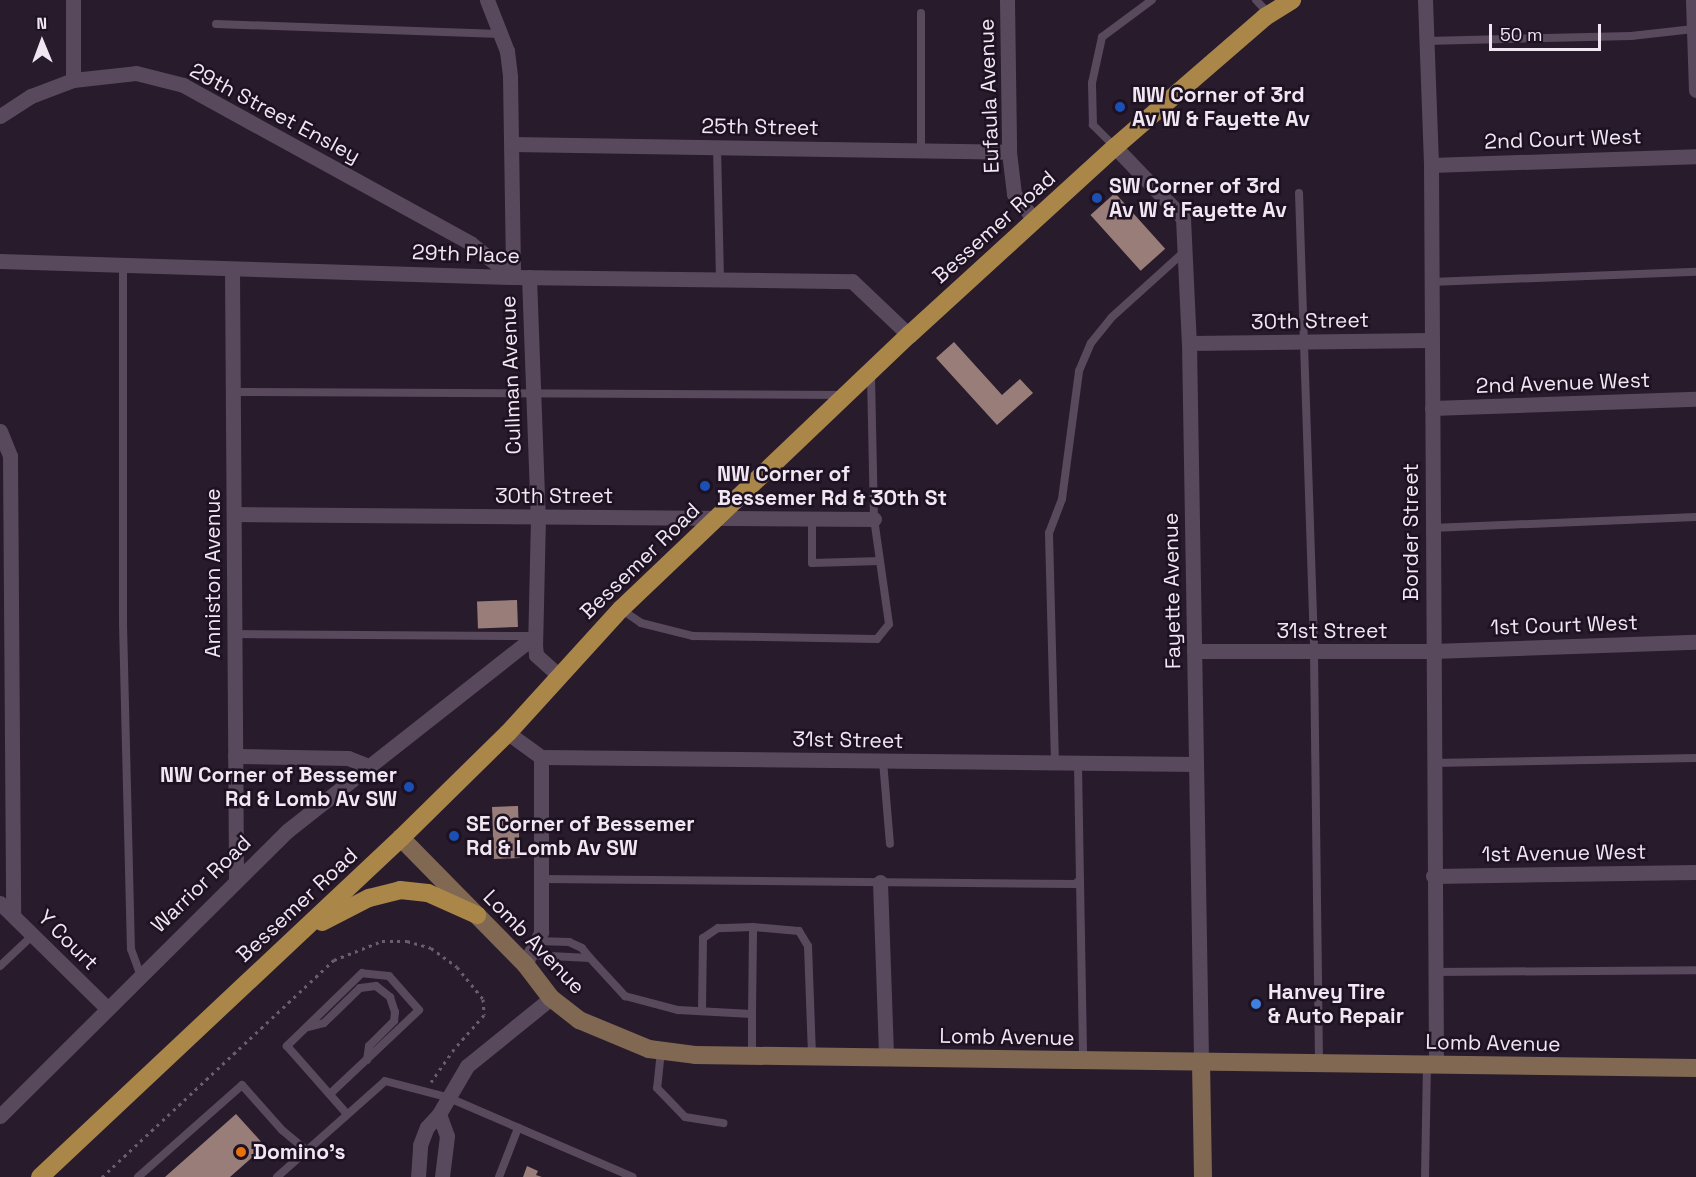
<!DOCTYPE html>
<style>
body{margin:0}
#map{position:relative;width:1696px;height:1177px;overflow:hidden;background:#281b2c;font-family:"Space Grotesk",sans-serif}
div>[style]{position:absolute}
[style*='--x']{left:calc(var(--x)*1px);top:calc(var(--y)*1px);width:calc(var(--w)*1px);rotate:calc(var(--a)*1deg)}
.building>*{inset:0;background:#997d78;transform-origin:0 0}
.path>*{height:3px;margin-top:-1.5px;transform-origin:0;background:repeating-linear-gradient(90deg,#6a5e6d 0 3px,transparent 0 7.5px)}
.lane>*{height:8px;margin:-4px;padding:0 4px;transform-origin:4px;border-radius:4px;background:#58495c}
.street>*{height:15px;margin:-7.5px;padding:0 7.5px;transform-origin:7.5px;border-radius:7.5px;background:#58495c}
.secondary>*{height:18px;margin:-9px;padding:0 9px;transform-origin:9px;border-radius:9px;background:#816853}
.primary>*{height:18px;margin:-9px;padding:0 9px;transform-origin:9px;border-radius:9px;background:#aa8749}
.dots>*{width:16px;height:16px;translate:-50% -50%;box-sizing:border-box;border:3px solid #1e1222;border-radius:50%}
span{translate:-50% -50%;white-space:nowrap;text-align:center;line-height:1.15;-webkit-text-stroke:5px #1e1222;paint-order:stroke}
.poi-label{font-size:21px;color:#f0e7f2;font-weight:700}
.left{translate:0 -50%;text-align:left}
.right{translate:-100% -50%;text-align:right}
.street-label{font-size:21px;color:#f0e7f2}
.north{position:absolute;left:12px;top:12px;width:60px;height:60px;-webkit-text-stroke:4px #1e1222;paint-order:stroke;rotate:359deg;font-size:16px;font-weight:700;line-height:24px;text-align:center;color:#f0e7f2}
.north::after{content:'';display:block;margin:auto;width:21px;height:27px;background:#f0e7f2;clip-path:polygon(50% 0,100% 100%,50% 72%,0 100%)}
.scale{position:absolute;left:1489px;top:24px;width:112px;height:27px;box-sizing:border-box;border:3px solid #f0e7f2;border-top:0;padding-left:8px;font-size:18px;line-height:21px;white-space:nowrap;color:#f0e7f2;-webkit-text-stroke:4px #1e1222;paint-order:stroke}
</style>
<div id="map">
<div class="building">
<i style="left:1115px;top:193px;width:75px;height:33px;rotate:48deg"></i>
<i style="clip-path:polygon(954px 342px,1002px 395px,1020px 379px,1033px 393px,997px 425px,936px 358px)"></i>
<i style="left:517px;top:600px;width:27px;height:40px;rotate:88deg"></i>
<i style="left:518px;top:806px;width:52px;height:26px;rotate:88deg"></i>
<i style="clip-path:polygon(236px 1114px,265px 1146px,230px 1177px,165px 1177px)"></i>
<i style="clip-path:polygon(527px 1166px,538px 1171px,536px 1175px,542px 1177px,523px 1177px)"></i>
</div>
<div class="path">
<i style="--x:102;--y:1177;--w:318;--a:-43.1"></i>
<i style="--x:334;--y:960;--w:52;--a:-21.6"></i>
<i style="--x:382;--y:941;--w:25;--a:0"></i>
<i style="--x:407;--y:941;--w:25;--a:16"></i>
<i style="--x:431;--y:948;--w:32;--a:36"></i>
<i style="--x:457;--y:967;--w:41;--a:50.9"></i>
<i style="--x:483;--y:999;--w:16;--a:86"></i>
<i style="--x:484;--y:1015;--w:45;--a:131.4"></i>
<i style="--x:454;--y:1049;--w:40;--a:124.9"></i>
</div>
<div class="lane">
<i style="--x:1256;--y:0;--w:19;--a:47"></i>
<i style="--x:921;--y:13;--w:138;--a:90"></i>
<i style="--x:216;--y:24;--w:284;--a:2"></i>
<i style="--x:1426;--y:41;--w:205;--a:-1.4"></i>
<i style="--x:1631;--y:36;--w:63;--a:-6.3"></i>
<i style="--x:1114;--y:146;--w:30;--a:-135"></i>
<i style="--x:1093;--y:125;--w:42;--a:-91.4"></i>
<i style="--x:1092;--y:83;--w:47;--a:-77.7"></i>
<i style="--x:1102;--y:37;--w:62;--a:-36.5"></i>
<i style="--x:717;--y:147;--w:133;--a:88.7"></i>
<i style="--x:1299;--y:193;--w:460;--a:88.1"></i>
<i style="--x:1314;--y:653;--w:409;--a:89.3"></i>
<i style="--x:123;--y:264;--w:360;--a:90"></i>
<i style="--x:123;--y:624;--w:325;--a:88.6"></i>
<i style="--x:131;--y:949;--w:27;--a:70"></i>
<i style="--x:1431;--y:282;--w:265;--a:-2.2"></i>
<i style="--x:232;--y:392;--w:611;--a:0.28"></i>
<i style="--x:812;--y:518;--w:45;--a:90"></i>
<i style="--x:812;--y:563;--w:68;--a:-1.7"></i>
<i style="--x:1432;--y:528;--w:264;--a:-2.4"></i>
<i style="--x:622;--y:610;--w:23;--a:34"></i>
<i style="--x:641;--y:623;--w:54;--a:14"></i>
<i style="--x:693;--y:636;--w:184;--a:0.9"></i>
<i style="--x:877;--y:639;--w:19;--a:-51"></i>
<i style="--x:889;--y:624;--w:106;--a:-98.1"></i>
<i style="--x:874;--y:519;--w:145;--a:-91.2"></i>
<i style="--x:233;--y:634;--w:300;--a:0.4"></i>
<i style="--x:883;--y:761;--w:83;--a:85.2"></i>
<i style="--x:1055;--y:763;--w:230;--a:-91.5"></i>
<i style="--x:1049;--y:533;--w:36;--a:-69"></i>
<i style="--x:1062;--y:499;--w:129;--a:-82.4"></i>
<i style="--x:1079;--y:371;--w:30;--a:-67"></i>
<i style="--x:1091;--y:343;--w:33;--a:-51"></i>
<i style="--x:1112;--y:317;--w:97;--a:-42.1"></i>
<i style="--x:1433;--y:763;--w:263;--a:-1.1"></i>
<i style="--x:541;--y:879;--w:534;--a:0.54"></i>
<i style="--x:1075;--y:884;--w:6;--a:-39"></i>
<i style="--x:1080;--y:880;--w:117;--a:-91"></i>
<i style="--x:1080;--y:880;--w:179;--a:89"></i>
<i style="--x:753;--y:927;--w:46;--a:5"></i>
<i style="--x:799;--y:931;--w:17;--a:59"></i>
<i style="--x:808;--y:946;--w:110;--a:87.9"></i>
<i style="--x:530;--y:955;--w:60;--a:2.9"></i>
<i style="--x:590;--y:958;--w:13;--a:-129"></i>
<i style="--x:582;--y:948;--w:14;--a:-155"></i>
<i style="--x:569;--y:942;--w:32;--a:-178"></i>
<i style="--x:590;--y:958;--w:52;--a:47.4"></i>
<i style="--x:625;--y:996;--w:55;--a:14.8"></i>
<i style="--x:678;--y:1010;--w:74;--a:3.1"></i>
<i style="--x:752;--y:1014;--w:87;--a:-89.3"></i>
<i style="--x:753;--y:927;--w:35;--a:178"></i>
<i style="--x:718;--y:928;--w:18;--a:146"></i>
<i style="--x:703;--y:938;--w:72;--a:90.8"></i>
<i style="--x:0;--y:966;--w:45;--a:-43.2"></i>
<i style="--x:1435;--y:972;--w:261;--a:-0.4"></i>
<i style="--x:308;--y:1027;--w:16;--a:-14"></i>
<i style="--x:324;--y:1023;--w:50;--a:-44.2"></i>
<i style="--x:360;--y:988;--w:16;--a:-7"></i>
<i style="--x:376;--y:986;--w:18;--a:38"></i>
<i style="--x:390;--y:997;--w:16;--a:72"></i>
<i style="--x:395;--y:1012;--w:9;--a:96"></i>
<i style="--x:394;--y:1021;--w:35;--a:135"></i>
<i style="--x:369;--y:1046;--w:14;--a:98"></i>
<i style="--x:661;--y:1051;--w:37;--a:96"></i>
<i style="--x:657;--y:1088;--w:40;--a:46"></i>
<i style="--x:685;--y:1117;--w:39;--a:9"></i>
<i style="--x:752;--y:1055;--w:41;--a:-90"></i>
<i style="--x:331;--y:1093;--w:121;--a:-43.3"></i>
<i style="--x:419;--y:1010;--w:45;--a:-131.4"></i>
<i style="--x:389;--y:976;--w:27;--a:-174"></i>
<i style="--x:362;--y:973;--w:105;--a:135.8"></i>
<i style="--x:287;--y:1046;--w:91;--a:48.6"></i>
<i style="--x:138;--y:1177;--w:139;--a:-41.5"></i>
<i style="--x:242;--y:1085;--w:60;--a:48.4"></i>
<i style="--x:282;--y:1130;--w:31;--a:40"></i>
<i style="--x:277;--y:1177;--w:144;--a:-41.6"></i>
<i style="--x:385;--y:1081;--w:64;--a:14.5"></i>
<i style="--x:447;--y:1097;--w:202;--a:23.3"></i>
<i style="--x:499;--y:1177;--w:53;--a:-68.8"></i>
<i style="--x:1425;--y:1177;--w:112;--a:-89"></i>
</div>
<div class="street">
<i style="--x:73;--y:0;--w:80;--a:90"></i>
<i style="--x:487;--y:0;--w:55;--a:68.6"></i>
<i style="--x:507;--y:51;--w:26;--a:83"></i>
<i style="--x:510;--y:77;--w:200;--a:89.1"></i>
<i style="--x:1007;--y:0;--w:152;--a:89.2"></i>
<i style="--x:1009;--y:152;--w:42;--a:83.2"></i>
<i style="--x:1014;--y:194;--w:33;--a:52"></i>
<i style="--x:1425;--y:0;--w:165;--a:87.9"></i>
<i style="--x:1431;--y:165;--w:899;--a:89.68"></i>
<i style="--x:1693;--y:0;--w:90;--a:88.1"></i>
<i style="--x:0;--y:116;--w:37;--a:-33"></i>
<i style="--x:31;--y:96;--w:45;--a:-20.9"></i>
<i style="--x:73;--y:80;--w:63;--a:-6.3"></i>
<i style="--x:136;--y:73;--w:49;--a:14.3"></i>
<i style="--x:183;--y:85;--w:328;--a:28.8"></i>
<i style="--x:470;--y:243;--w:55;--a:38.3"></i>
<i style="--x:512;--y:144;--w:497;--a:0.9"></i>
<i style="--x:1115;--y:147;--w:98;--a:46.2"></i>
<i style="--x:1183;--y:218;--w:125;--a:87.3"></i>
<i style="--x:1189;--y:343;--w:719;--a:89.04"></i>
<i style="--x:1431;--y:165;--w:265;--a:-1.9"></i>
<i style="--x:0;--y:261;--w:513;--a:1.79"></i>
<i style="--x:513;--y:277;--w:339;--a:0.7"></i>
<i style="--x:852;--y:281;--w:79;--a:43.5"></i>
<i style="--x:232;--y:269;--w:609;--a:89.62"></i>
<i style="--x:529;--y:277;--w:240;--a:87.9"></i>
<i style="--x:538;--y:517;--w:128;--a:91.3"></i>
<i style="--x:535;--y:645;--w:10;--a:84"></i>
<i style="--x:536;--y:655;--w:31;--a:42"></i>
<i style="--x:1189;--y:343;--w:242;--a:-0.7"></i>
<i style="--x:1432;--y:408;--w:264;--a:-2"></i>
<i style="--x:0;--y:431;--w:27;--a:68"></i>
<i style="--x:10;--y:456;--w:459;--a:89.6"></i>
<i style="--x:234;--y:514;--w:640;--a:0.45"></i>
<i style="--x:1194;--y:651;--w:239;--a:0"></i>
<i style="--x:1433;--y:651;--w:263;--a:-2"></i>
<i style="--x:508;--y:733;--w:41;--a:36"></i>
<i style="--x:541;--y:757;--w:655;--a:0.61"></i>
<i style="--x:235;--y:756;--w:113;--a:1"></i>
<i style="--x:348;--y:758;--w:22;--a:21"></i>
<i style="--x:1433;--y:876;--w:263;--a:-0.9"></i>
<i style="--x:880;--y:882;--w:176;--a:88"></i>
<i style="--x:0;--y:903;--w:150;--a:44.5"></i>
<i style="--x:525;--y:964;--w:36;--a:-63"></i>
<i style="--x:541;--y:932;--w:175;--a:-90"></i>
<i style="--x:439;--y:1114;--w:23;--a:70"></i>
<i style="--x:447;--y:1136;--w:41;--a:97"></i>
<i style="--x:0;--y:1116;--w:404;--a:-44.8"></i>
<i style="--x:287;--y:831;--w:315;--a:-38.2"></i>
<i style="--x:418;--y:1177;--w:32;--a:-86"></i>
<i style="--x:420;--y:1145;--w:19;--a:-69"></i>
<i style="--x:427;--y:1127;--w:18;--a:-47"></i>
<i style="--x:439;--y:1114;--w:56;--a:-59.7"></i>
<i style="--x:467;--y:1066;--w:108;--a:-39"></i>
</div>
<div class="secondary">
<i style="--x:401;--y:838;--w:177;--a:45.5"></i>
<i style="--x:525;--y:964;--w:43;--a:52.6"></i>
<i style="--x:551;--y:998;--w:36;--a:38"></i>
<i style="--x:579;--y:1020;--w:76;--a:22.5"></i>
<i style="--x:649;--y:1049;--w:46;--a:7.4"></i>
<i style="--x:695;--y:1055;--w:1001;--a:0.74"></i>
<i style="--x:1201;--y:1062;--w:115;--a:89"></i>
</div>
<div class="primary">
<i style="--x:322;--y:922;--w:53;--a:-27.1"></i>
<i style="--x:369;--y:898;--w:32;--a:-14"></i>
<i style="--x:400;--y:890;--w:28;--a:6"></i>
<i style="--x:428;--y:893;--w:54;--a:24.2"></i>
<i style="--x:40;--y:1177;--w:495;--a:-43.2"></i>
<i style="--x:401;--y:838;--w:150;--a:-44.5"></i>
<i style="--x:508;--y:733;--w:168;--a:-47.7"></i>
<i style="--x:621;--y:609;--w:398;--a:-43.6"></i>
<i style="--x:909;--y:335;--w:279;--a:-42.4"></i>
<i style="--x:1115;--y:147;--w:198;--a:-40.9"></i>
<i style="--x:1265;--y:17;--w:32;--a:-32"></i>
</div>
<div class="dots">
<i style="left:1120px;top:107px;background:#1a4fb4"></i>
<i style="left:1097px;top:198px;background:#1a4fb4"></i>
<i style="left:705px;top:486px;background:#1a4fb4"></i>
<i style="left:409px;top:787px;background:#1a4fb4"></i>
<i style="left:454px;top:836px;background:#1a4fb4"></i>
<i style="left:1256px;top:1004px;background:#3f7fe0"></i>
<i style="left:241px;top:1152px;background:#e8710a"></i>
</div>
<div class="poi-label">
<span class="left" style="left:1132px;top:107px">NW Corner of 3rd<br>Av W &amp; Fayette Av</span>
<span class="left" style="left:1109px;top:198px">SW Corner of 3rd<br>Av W &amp; Fayette Av</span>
<span class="left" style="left:717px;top:486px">NW Corner of<br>Bessemer Rd &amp; 30th St</span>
<span class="right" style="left:397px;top:787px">NW Corner of Bessemer<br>Rd &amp; Lomb Av SW</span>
<span class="left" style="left:466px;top:836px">SE Corner of Bessemer<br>Rd &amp; Lomb Av SW</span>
<span class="left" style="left:1268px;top:1004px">Hanvey Tire<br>&amp; Auto Repair</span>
<span class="left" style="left:253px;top:1152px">Domino's</span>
</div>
<div class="street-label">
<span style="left:989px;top:96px;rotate:-92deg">Eufaula Avenue</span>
<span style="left:275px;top:113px;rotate:28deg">29th Street Ensley</span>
<span style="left:760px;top:127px;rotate:1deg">25th Street</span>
<span style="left:1563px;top:139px;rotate:-2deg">2nd Court West</span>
<span style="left:994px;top:227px;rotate:-42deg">Bessemer Road</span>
<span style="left:466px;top:254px;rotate:2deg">29th Place</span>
<span style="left:1310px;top:321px;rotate:-1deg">30th Street</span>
<span style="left:511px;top:375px;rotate:-92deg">Cullman Avenue</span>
<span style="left:1563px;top:383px;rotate:-2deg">2nd Avenue West</span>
<span style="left:554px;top:496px">30th Street</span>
<span style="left:1411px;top:532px;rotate:-90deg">Border Street</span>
<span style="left:640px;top:561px;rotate:-44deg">Bessemer Road</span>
<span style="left:213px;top:573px;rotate:-90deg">Anniston Avenue</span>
<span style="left:1172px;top:591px;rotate:-91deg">Fayette Avenue</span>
<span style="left:1564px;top:625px;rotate:-2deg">1st Court West</span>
<span style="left:1332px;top:631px">31st Street</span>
<span style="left:848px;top:740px;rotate:1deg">31st Street</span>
<span style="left:1564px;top:853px;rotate:-1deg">1st Avenue West</span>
<span style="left:201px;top:884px;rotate:-44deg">Warrior Road</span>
<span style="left:297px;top:905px;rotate:-43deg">Bessemer Road</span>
<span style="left:68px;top:940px;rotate:45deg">Y Court</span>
<span style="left:534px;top:942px;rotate:46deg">Lomb Avenue</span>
<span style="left:1007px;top:1037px;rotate:1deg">Lomb Avenue</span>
<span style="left:1493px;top:1043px;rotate:1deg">Lomb Avenue</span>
</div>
<div class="north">N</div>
<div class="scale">50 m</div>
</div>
